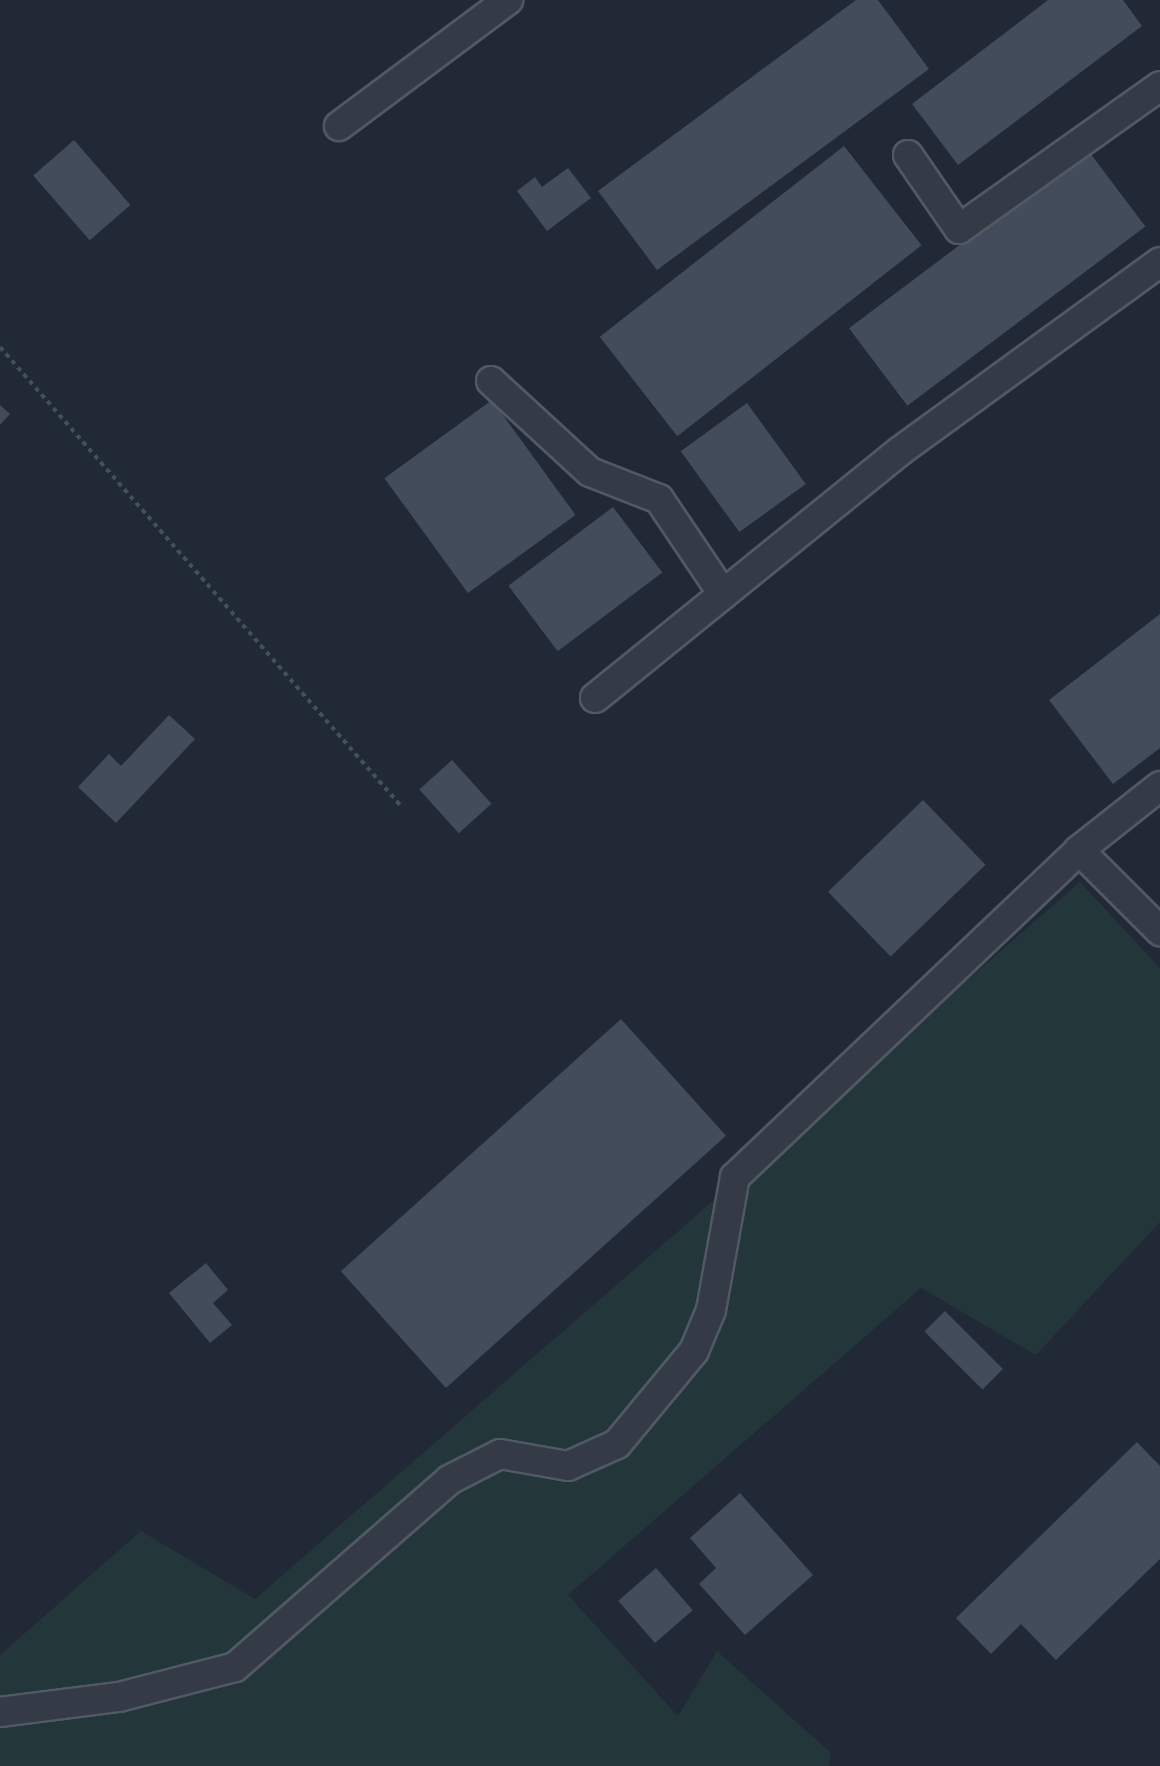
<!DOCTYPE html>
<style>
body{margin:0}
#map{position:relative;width:1160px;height:1766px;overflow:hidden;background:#212937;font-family:Helvetica,sans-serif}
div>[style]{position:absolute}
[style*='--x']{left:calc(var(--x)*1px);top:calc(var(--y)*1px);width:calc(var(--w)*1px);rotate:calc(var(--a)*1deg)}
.green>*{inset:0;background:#233639}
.building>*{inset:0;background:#424c5b;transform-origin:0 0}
.path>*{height:4px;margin-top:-2px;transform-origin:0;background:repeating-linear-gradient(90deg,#405255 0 4.5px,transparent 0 9px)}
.roads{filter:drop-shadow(2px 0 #515965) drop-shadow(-2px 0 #515965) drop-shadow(0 2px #515965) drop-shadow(0 -2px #515965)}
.minor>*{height:28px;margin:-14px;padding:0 14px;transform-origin:14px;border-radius:14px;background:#343b47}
span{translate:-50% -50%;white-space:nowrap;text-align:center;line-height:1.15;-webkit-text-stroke:5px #19202c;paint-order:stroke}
</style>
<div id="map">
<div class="green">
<i style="clip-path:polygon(1080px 882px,1160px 968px,1160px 1222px,1036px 1355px,921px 1288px,568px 1595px,678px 1716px,717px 1651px,831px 1753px,829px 1766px,0 1766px,0 1655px,141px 1531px,255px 1599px)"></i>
</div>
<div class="building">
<i style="clip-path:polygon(856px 0,878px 0,929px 69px,657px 270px,598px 191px)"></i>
<i style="clip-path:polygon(1048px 0,1123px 0,1142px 26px,958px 165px,912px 104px)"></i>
<i style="left:74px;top:140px;width:86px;height:54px;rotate:49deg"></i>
<i style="left:844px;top:146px;width:126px;height:310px;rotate:52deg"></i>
<i style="left:1087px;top:149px;width:97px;height:298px;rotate:53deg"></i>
<i style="clip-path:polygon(568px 168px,591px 198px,547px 231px,517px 191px,535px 177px,542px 187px)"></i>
<i style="left:492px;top:400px;width:142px;height:133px;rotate:54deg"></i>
<i style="left:747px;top:403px;width:100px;height:82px;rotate:54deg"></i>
<i style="clip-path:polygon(0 405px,10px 414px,0 425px)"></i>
<i style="left:613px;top:507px;width:82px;height:131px;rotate:53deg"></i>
<i style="clip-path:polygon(1160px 614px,1160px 748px,1113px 784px,1049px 700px)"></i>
<i style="clip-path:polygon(169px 715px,195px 739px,116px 823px,78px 787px,109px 754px,121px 766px)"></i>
<i style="left:452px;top:760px;width:59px;height:44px;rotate:48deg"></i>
<i style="left:923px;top:800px;width:90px;height:132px;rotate:46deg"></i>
<i style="left:621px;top:1019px;width:157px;height:377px;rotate:48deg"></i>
<i style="clip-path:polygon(206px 1263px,228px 1290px,213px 1303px,232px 1325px,210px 1343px,169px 1293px)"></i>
<i style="left:945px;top:1311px;width:82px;height:29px;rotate:45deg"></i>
<i style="clip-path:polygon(1137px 1442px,1160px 1466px,1160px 1559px,1056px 1660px,1021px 1624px,991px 1654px,956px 1618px)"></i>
<i style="clip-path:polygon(740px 1493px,813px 1575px,745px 1635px,699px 1584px,716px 1568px,690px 1538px)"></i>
<i style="left:656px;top:1568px;width:56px;height:50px;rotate:49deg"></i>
</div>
<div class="path">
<i style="--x:0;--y:347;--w:609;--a:48.86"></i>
</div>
<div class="roads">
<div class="minor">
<i style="--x:339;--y:126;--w:211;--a:-36.7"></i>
<i style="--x:908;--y:155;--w:90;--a:55.4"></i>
<i style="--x:959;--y:229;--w:247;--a:-35.4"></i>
<i style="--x:491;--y:381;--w:134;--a:42.6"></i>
<i style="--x:590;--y:472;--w:74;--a:21.4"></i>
<i style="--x:659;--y:499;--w:115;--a:56"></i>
<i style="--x:595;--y:698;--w:392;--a:-39"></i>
<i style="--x:900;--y:451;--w:321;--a:-36"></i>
<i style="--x:1079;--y:850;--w:115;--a:45"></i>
<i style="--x:0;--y:1712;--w:120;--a:-7.2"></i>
<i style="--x:119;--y:1697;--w:120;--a:-14.5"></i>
<i style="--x:235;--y:1667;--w:284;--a:-41.1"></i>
<i style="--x:449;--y:1480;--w:57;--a:-27"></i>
<i style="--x:500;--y:1454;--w:69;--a:10"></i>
<i style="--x:568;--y:1466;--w:54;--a:-24.2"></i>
<i style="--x:617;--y:1444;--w:121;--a:-50.4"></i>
<i style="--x:694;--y:1351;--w:44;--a:-67.5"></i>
<i style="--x:711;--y:1310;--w:135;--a:-79.8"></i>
<i style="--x:735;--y:1177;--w:475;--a:-43.5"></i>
<i style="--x:1079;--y:850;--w:103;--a:-38.3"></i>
</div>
</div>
</div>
